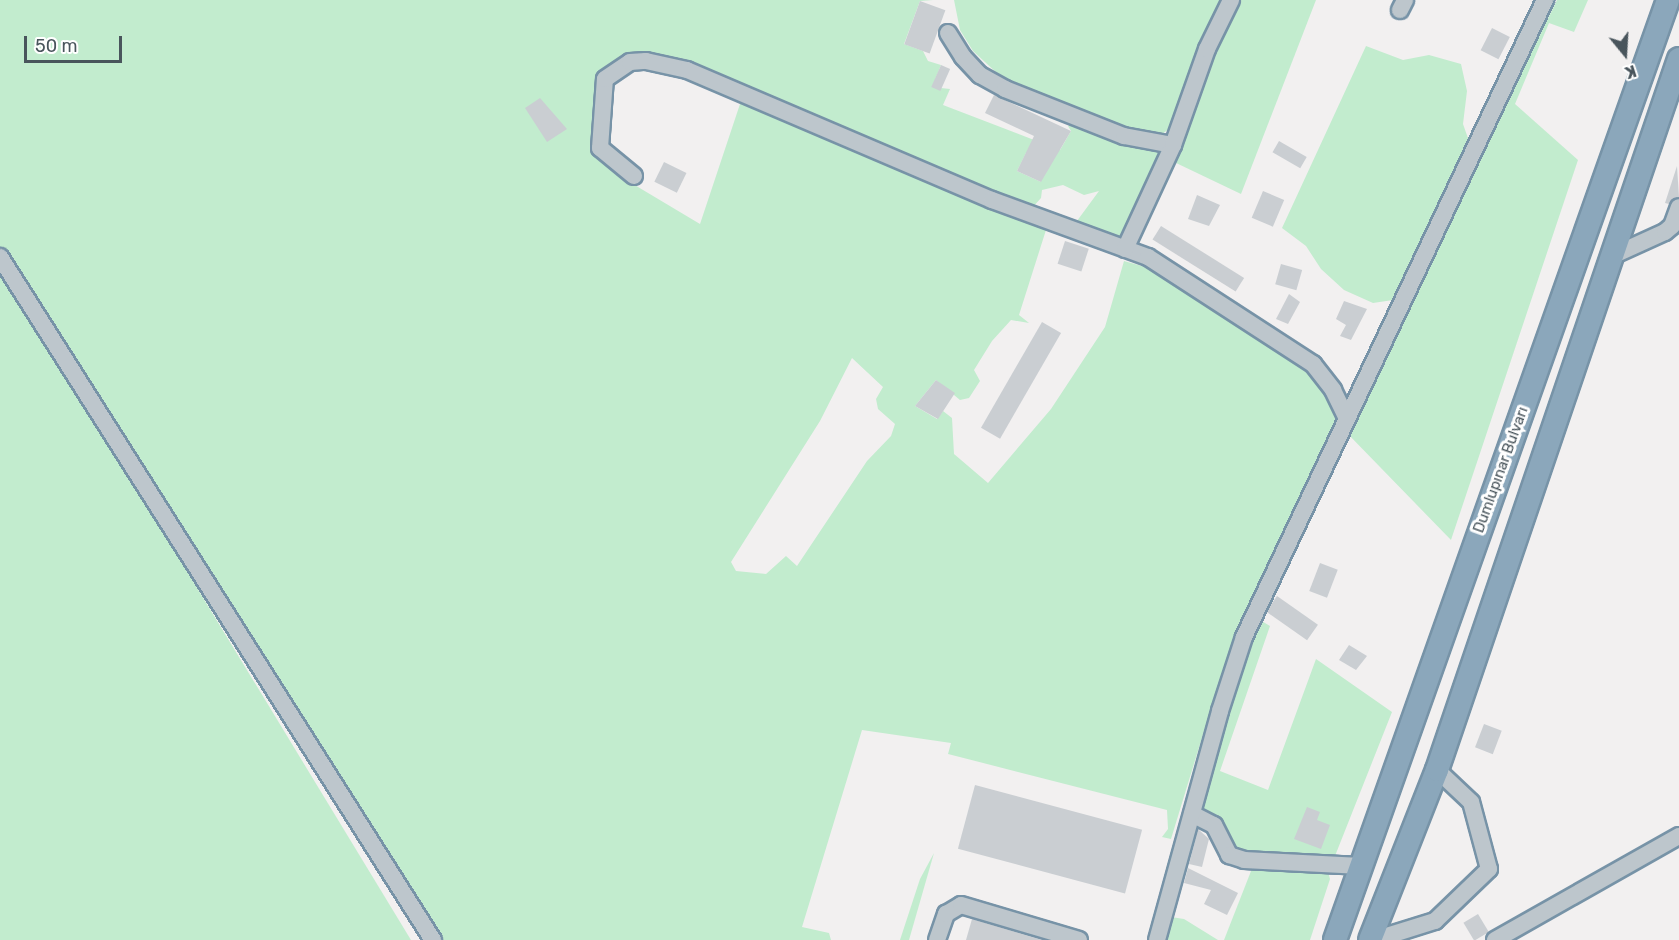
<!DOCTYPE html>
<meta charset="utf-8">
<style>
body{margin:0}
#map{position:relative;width:1679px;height:940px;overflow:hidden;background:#f2f0f0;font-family:Rubik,sans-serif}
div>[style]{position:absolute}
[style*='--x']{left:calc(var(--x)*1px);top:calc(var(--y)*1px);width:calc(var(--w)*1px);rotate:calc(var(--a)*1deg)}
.green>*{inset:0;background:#c2ecce}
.building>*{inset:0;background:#caced2;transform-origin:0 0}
.roads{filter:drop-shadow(2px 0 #7793a7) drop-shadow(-2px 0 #7793a7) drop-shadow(0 2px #7793a7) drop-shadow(0 -2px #7793a7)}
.minor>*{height:16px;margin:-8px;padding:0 8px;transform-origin:8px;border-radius:8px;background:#bdc6cc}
.highway>*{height:22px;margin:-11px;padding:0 11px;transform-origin:11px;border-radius:11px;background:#8ba7bb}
span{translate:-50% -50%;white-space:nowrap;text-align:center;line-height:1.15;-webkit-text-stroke:6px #fff;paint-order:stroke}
.street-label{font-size:15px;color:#49555c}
.north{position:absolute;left:1595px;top:24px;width:60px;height:60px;-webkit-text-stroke:4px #fff;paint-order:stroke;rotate:162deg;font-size:16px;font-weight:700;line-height:24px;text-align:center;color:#49555c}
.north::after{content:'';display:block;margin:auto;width:21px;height:27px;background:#49555c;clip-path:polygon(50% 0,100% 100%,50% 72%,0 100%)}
.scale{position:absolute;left:24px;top:36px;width:98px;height:27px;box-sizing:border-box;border:3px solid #49555c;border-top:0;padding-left:8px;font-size:18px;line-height:21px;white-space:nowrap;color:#49555c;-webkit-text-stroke:4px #fff;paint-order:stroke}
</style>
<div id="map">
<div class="green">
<i style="clip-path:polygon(evenodd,0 0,933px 0,920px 1px,904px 44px,923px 51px,928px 61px,941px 65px,932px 87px,950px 89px,943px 105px,1060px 150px,1071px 131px,1068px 126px,1075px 123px,1159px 152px,1153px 176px,1117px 243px,1074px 225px,1099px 191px,1084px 195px,1063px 185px,1042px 190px,1041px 198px,1032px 208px,632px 55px,608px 66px,598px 80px,606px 160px,633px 184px,700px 224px,741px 101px,1046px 230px,1019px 315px,1029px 323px,1011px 320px,992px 341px,974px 370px,980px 381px,969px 398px,960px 400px,936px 380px,915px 406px,937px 419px,943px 411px,952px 418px,954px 454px,988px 483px,1051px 409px,1105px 327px,1124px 261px,1156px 270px,1313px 371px,1335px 411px,1335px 424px,1219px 682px,1171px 839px,1162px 837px,1168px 829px,1167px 810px,948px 754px,951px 743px,862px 730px,802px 927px,829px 933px,831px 940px,439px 940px,0 249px,0 0,1026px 153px,1041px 182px,1017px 171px,1026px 153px,0 0,852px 358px,883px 387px,876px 399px,878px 409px,895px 424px,891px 436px,867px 461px,797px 566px,786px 556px,766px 574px,736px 571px,731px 562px,820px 421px,852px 358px)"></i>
<i style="clip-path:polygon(954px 0,1222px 0,1195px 54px,1173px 126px,1154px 140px,1011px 86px,973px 51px,960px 30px)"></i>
<i style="clip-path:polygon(1237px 0,1316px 0,1241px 194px,1174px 162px,1203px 68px)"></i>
<i style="clip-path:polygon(1557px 0,1588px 0,1574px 32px,1549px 23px,1515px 104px,1578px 160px,1451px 540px,1345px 431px)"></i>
<i style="clip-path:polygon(1366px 46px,1403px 60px,1429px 55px,1461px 64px,1467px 91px,1463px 124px,1469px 141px,1393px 300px,1373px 303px,1344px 290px,1321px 269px,1306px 246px,1282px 228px)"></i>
<i style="clip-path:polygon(0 265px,75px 387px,411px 940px,0 940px)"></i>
<i style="clip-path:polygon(1260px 620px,1270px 626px,1220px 771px,1268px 790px,1316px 659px,1392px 712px,1333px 861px,1234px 853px,1198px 804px,1246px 649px)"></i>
<i style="clip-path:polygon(934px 853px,909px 940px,900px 940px,920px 879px)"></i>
<i style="clip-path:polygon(1253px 866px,1328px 872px,1330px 879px,1310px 940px,1224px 940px)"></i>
<i style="clip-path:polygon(1171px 917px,1184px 919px,1218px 940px,1161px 940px)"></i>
</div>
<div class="building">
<i style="left:920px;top:1px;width:27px;height:46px;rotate:20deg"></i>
<i style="left:1492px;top:28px;width:20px;height:25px;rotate:27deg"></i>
<i style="left:941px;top:65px;width:10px;height:24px;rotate:24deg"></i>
<i style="clip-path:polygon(994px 95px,1071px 131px,1041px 182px,1017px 171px,1034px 136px,985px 113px)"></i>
<i style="clip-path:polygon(540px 98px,567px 129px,547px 142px,525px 108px)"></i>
<i style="left:1279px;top:141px;width:32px;height:13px;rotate:30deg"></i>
<i style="left:664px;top:162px;width:25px;height:22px;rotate:26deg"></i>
<i style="clip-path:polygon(1677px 166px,1679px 197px,1669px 204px,1665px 203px)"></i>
<i style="left:1263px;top:191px;width:23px;height:29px;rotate:23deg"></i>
<i style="clip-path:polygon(1197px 195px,1220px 205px,1209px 226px,1188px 219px)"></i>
<i style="left:1161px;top:226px;width:98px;height:16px;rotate:32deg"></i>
<i style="left:1065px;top:241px;width:25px;height:24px;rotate:18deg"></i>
<i style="left:1281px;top:264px;width:22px;height:21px;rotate:16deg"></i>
<i style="clip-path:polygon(1289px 294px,1300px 302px,1288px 324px,1276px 319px)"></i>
<i style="clip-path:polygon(1344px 301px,1367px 309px,1351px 340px,1340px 336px,1346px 325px,1336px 319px)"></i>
<i style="left:1042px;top:322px;width:22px;height:122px;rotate:30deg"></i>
<i style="clip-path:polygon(936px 380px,955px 393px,938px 419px,915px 406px)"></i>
<i style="left:1320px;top:563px;width:19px;height:30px;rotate:21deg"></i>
<i style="left:1277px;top:596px;width:50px;height:19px;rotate:35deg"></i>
<i style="clip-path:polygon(1349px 645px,1367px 656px,1356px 670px,1339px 660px)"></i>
<i style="left:1484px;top:724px;width:19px;height:25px;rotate:21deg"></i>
<i style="left:975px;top:785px;width:173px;height:66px;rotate:15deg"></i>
<i style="clip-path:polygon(1307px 807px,1320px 812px,1317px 820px,1330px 825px,1321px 849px,1294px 839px)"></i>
<i style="clip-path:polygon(1198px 829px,1209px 839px,1202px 867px,1189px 864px)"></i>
<i style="clip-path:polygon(1188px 868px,1238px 893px,1227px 915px,1204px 904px,1211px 890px,1184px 883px)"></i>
<i style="left:1478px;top:914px;width:21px;height:17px;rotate:59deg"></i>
<i style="clip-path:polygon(972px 919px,1042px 940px,966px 940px)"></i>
</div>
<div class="roads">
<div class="minor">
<i style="--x:1400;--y:10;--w:11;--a:-63"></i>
<i style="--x:948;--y:33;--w:28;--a:58"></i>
<i style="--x:963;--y:57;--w:25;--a:47"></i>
<i style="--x:980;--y:75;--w:29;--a:29"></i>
<i style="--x:1005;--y:89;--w:128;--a:21.6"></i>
<i style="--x:1124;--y:136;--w:50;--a:10.4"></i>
<i style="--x:634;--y:176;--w:44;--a:-140.5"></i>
<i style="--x:600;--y:148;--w:69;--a:-85.9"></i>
<i style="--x:605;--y:79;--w:30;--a:-34"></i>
<i style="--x:630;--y:62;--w:16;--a:-4"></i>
<i style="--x:646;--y:61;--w:42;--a:12.4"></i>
<i style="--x:687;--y:70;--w:332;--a:23.1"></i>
<i style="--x:992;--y:200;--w:166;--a:20.1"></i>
<i style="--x:1148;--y:257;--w:197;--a:33"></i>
<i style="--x:1313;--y:364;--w:33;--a:52"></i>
<i style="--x:1333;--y:390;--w:30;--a:64"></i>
<i style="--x:1125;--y:249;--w:115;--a:-65.2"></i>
<i style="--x:1173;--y:145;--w:102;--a:-70.5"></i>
<i style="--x:1207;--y:49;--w:55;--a:-63.9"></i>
<i style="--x:1612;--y:256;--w:58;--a:-24.4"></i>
<i style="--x:1665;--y:232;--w:9;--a:-41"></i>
<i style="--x:1672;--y:226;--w:20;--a:-70"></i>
<i style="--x:0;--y:257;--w:809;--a:57.63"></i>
<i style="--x:1192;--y:814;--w:25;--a:27"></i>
<i style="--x:1214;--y:825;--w:34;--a:63"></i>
<i style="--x:1229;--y:855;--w:16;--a:18"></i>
<i style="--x:1244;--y:860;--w:117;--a:2.9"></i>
<i style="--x:937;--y:940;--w:28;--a:-71"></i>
<i style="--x:946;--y:914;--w:17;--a:-31"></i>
<i style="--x:961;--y:905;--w:123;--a:16.5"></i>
<i style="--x:1157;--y:940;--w:238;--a:-74.6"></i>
<i style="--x:1220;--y:711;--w:78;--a:-72"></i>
<i style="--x:1244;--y:637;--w:705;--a:-64.71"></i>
<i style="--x:1374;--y:940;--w:64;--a:-17.3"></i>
<i style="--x:1435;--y:921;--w:75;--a:-43.9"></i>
<i style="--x:1489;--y:869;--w:69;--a:-105"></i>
<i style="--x:1471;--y:802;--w:47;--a:-136.7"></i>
<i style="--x:1495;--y:940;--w:211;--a:-29.5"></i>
</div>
<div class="highway">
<i style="--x:1335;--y:940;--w:997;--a:-70.49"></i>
<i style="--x:1370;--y:940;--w:183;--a:-68.5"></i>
<i style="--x:1437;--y:770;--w:751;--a:-71.2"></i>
</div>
</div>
<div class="street-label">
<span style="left:1501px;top:470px;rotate:-70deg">Dumlupınar Bulvarı</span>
</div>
<div class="north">K</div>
<div class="scale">50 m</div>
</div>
